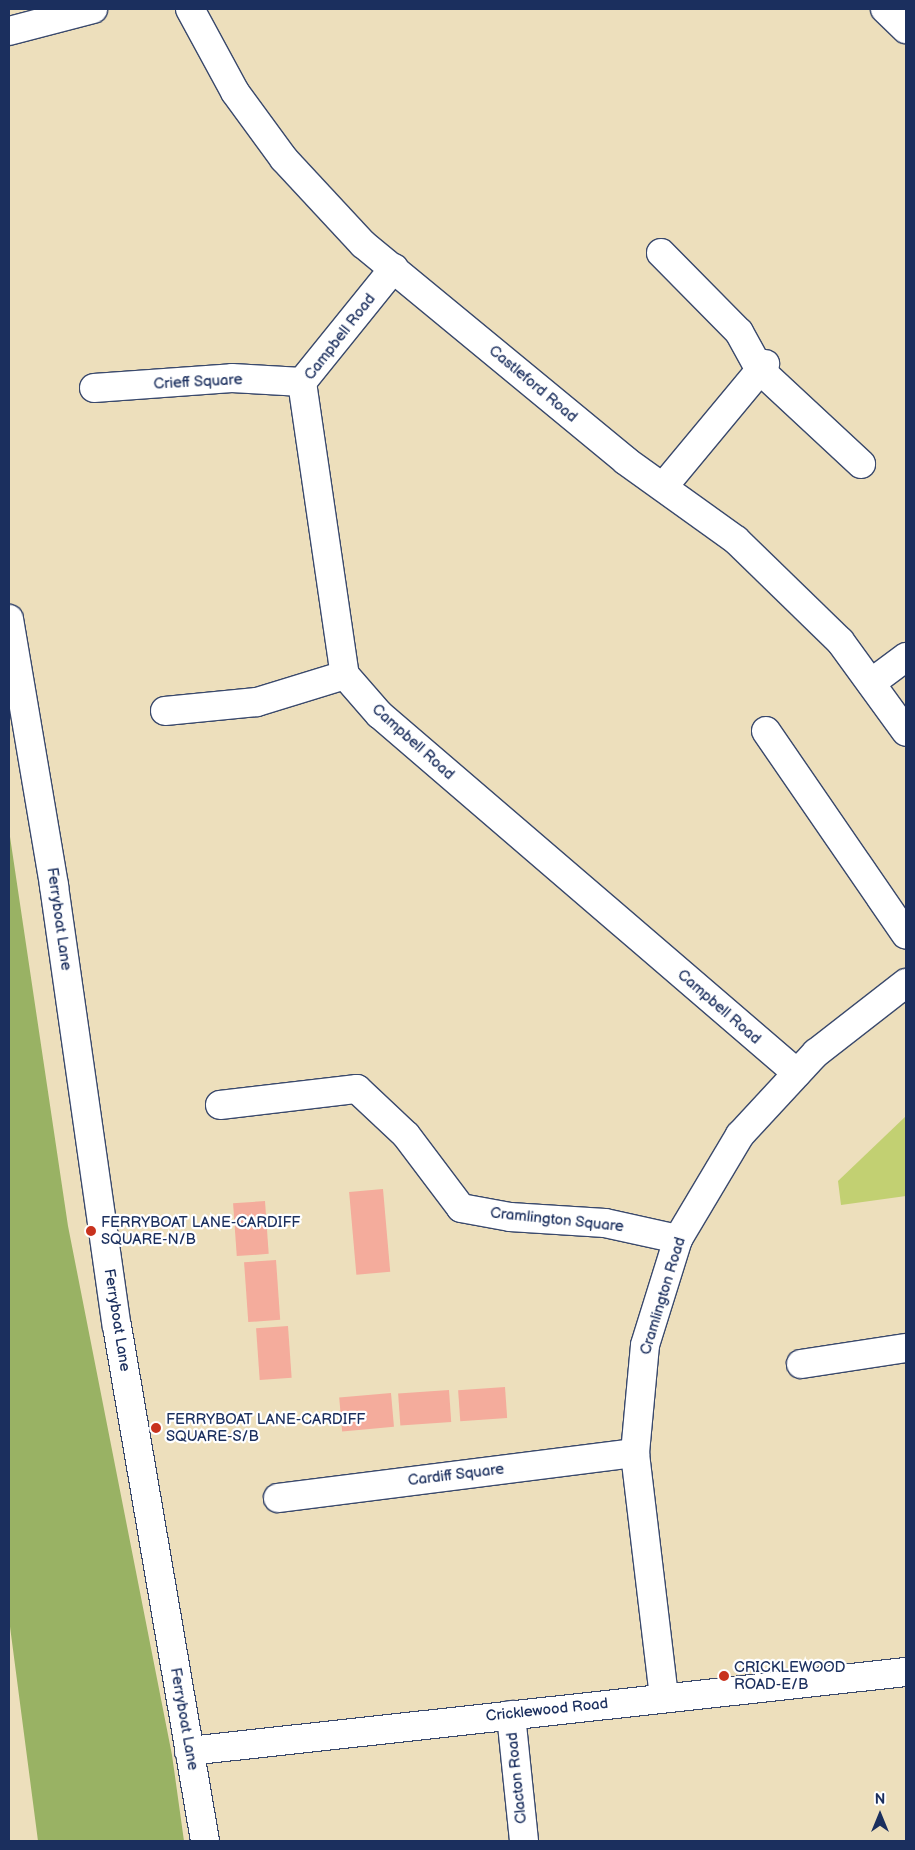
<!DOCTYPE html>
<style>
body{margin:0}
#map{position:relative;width:915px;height:1850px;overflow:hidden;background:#eddfbc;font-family:"Balsamiq Sans",sans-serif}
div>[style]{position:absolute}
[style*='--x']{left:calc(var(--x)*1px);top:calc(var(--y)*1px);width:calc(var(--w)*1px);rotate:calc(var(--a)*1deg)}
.green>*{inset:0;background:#c2d072}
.forest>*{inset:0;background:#99b264}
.building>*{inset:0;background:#f4ac9c;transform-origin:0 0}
.roads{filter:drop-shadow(1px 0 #3a496c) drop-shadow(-1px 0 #3a496c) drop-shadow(0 1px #3a496c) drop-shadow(0 -1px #3a496c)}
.minor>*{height:28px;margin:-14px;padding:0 14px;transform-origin:14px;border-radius:14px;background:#fff}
.dots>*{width:14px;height:14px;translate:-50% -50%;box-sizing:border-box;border:2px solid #fff;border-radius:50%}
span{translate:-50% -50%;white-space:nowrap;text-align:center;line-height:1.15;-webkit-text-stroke:4.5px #fff;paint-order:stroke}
.street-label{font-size:15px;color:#1b2f5e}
.poi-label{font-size:15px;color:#1b2f5e}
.left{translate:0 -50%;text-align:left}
.frame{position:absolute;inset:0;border:10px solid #1b2f5e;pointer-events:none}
.north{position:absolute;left:855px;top:1790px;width:50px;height:50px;-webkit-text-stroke:4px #fff;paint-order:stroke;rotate:0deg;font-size:14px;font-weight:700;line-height:20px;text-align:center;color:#1b2f5e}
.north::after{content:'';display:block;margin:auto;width:18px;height:22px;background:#1b2f5e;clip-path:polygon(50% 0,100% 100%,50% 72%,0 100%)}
</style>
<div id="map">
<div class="green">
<i style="clip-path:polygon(906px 1116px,906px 1196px,841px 1205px,838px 1181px)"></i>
</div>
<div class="forest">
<i style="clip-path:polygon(9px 830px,68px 1226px,172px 1755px,184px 1841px,38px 1841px,9px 1619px)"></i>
</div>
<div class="building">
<i style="left:383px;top:1189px;width:83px;height:34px;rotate:85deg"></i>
<i style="left:265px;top:1201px;width:53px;height:32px;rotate:86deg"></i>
<i style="left:276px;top:1260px;width:60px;height:32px;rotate:86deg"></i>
<i style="left:288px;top:1326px;width:52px;height:32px;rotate:86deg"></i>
<i style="left:505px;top:1387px;width:31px;height:47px;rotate:86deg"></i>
<i style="left:449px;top:1390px;width:32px;height:51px;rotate:86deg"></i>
<i style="left:391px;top:1393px;width:34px;height:52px;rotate:85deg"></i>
</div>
<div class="roads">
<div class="minor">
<i style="--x:190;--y:9;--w:94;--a:61.5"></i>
<i style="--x:235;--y:92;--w:83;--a:53.8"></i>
<i style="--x:284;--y:159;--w:116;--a:47.1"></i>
<i style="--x:363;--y:244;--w:341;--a:39.5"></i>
<i style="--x:626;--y:461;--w:135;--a:35.7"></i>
<i style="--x:736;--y:540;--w:145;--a:44.2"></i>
<i style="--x:840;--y:641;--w:112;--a:54"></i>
<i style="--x:885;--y:9;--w:29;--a:44"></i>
<i style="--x:9;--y:31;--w:87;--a:-14.7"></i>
<i style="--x:661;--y:253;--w:111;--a:45.4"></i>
<i style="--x:739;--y:332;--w:43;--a:61.1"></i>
<i style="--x:760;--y:370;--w:138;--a:42.9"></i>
<i style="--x:394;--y:268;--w:146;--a:128.9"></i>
<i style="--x:302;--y:382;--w:296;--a:81.7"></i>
<i style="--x:345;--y:675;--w:52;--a:48.9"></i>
<i style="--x:379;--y:714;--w:551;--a:40.66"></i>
<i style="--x:94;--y:388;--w:138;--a:-4.1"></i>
<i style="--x:232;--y:378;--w:70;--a:3.3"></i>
<i style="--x:663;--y:487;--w:160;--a:-50.3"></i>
<i style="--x:9;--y:619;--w:271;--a:80.4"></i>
<i style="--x:54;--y:886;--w:444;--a:81.9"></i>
<i style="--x:117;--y:1326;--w:522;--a:80.3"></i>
<i style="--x:871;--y:683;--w:44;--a:-36.6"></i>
<i style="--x:165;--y:711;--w:92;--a:-5.6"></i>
<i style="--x:257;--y:702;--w:92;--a:-17.1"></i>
<i style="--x:766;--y:731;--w:247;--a:55.5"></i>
<i style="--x:220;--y:1105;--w:138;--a:-6.7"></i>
<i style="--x:357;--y:1089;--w:67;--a:43.2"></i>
<i style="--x:406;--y:1135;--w:91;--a:53"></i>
<i style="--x:461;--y:1208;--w:50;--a:10.4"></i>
<i style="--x:510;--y:1217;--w:95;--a:3.6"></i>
<i style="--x:605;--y:1223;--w:75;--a:12.4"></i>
<i style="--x:801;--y:1364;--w:106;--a:-8.7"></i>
<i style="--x:278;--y:1498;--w:360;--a:-7.2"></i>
<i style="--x:664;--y:1697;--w:246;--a:-96.8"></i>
<i style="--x:635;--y:1453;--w:108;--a:-84.7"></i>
<i style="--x:645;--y:1345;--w:111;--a:-72.7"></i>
<i style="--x:678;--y:1239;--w:121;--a:-59.2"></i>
<i style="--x:740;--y:1135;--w:112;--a:-47.2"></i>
<i style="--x:816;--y:1053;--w:114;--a:-37.9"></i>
<i style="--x:511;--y:1715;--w:127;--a:84.1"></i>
<i style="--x:189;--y:1751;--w:721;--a:-6.29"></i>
</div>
</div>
<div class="dots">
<i style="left:91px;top:1231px;background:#c8321e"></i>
<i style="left:156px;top:1428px;background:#c8321e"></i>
<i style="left:724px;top:1676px;background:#c8321e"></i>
</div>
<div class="street-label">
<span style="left:340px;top:337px;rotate:-52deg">Campbell Road</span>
<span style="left:198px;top:382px;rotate:-3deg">Crieff Square</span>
<span style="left:533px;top:384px;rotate:40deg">Castleford Road</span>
<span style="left:413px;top:742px;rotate:42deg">Campbell Road</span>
<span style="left:59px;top:919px;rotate:82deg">Ferryboat Lane</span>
<span style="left:719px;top:1007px;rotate:41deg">Campbell Road</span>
<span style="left:557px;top:1220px;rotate:6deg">Cramlington Square</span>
<span style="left:663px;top:1296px;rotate:-73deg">Cramlington Road</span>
<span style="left:117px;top:1320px;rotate:81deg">Ferryboat Lane</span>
<span style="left:456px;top:1475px;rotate:-7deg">Cardiff Square</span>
<span style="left:547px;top:1710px;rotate:-6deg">Cricklewood Road</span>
<span style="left:184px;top:1719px;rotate:80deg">Ferryboat Lane</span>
<span style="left:517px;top:1778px;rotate:-96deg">Clacton Road</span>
</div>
<div class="poi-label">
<span class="left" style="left:101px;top:1231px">FERRYBOAT LANE-CARDIFF<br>SQUARE-N/B</span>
<span class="left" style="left:166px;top:1428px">FERRYBOAT LANE-CARDIFF<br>SQUARE-S/B</span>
<span class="left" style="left:734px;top:1676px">CRICKLEWOOD<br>ROAD-E/B</span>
</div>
<div class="frame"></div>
<div class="north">N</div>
</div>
